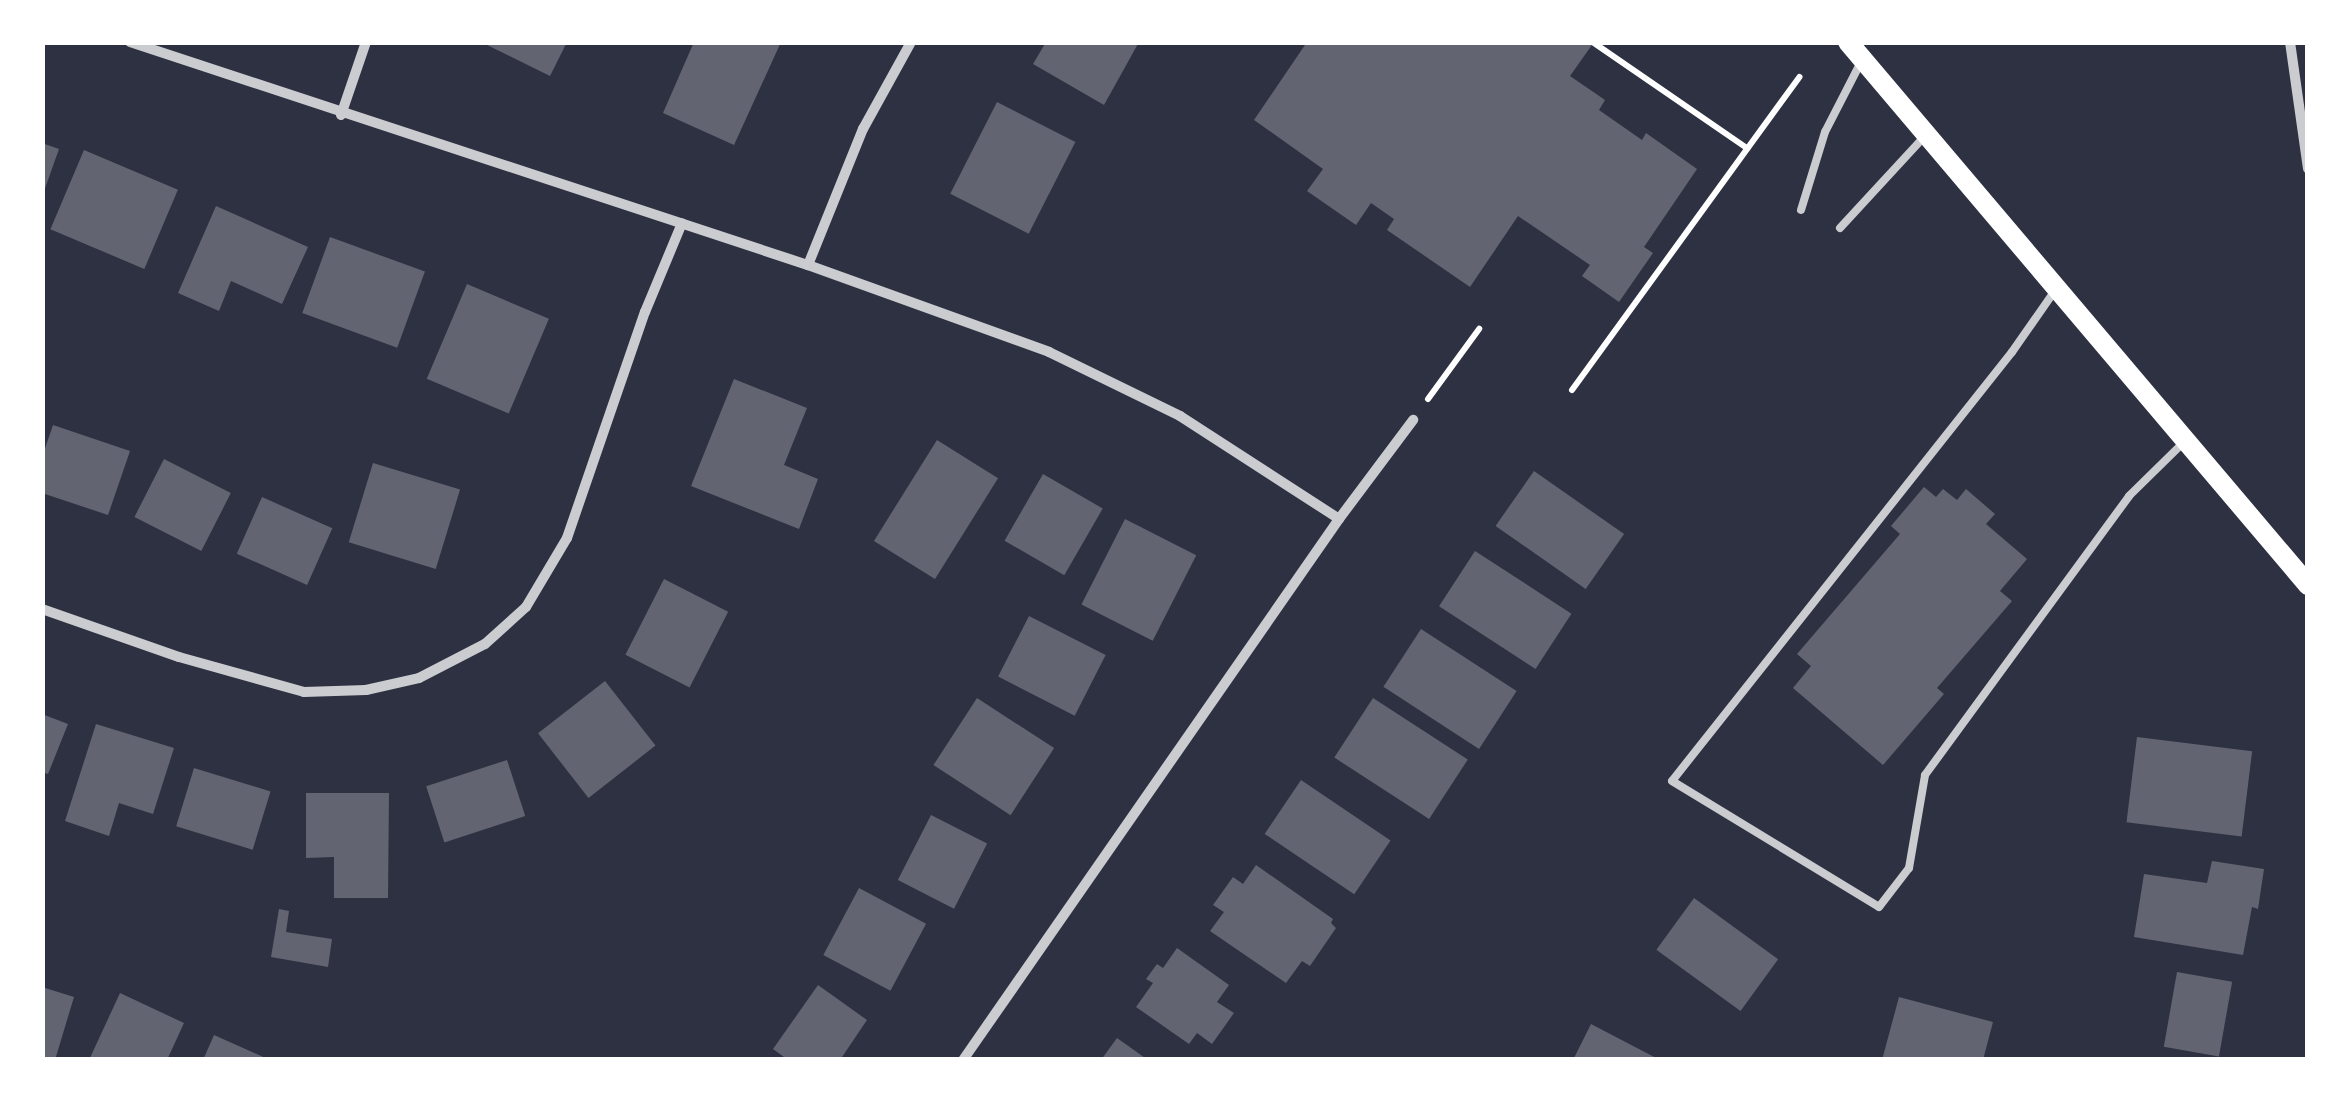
<!DOCTYPE html>
<style>
body{margin:0}
#map{position:relative;width:2350px;height:1102px;overflow:hidden;background:#2d3142;font-family:"PT Sans Narrow",sans-serif}
div>[style]{position:absolute}
[style*='--x']{left:calc(var(--x)*1px);top:calc(var(--y)*1px);width:calc(var(--w)*1px);rotate:calc(var(--a)*1deg)}
.building>*{inset:0;background:#626471;transform-origin:0 0}
.path>*{height:6px;margin:-3px;padding:0 3px;transform-origin:3px;border-radius:3px;background:#fff}
.service>*{height:8px;margin:-4px;padding:0 4px;transform-origin:4px;border-radius:4px;background:#caccd0}
.minor>*{height:10px;margin:-5px;padding:0 5px;transform-origin:5px;border-radius:5px;background:#caccd0}
.secondary>*{height:20px;margin:-10px;padding:0 10px;transform-origin:10px;border-radius:10px;background:#fff}
span{translate:-50% -50%;white-space:nowrap;text-align:center;line-height:1.15;-webkit-text-stroke:10px #fff;paint-order:stroke}
.frame{position:absolute;inset:0;border:45px solid #fff;pointer-events:none}
</style>
<div id="map">
<div class="building">
<i style="clip-path:polygon(481px 42px,567px 42px,550px 76px)"></i>
<i style="clip-path:polygon(694px 42px,781px 42px,734px 145px,663px 113px)"></i>
<i style="clip-path:polygon(1046px 42px,1139px 42px,1104px 105px,1033px 64px)"></i>
<i style="clip-path:polygon(1307px 42px,1594px 42px,1570px 76px,1605px 100px,1599px 110px,1642px 140px,1646px 133px,1697px 169px,1644px 247px,1653px 253px,1619px 302px,1582px 276px,1590px 265px,1518px 216px,1470px 287px,1387px 230px,1394px 219px,1371px 203px,1356px 225px,1307px 191px,1323px 169px,1254px 120px)"></i>
<i style="left:997px;top:102px;width:88px;height:103px;rotate:27deg"></i>
<i style="clip-path:polygon(42px 143px,59px 149px,43px 194px,42px 194px)"></i>
<i style="left:84px;top:150px;width:102px;height:86px;rotate:23deg"></i>
<i style="clip-path:polygon(216px 206px,308px 247px,282px 304px,231px 281px,219px 311px,178px 293px)"></i>
<i style="left:330px;top:237px;width:101px;height:81px;rotate:20deg"></i>
<i style="left:467px;top:284px;width:89px;height:103px;rotate:23deg"></i>
<i style="clip-path:polygon(734px 379px,807px 408px,784px 465px,818px 479px,799px 529px,691px 486px)"></i>
<i style="clip-path:polygon(53px 425px,130px 451px,108px 515px,42px 493px,42px 457px)"></i>
<i style="left:937px;top:440px;width:72px;height:119px;rotate:32deg"></i>
<i style="left:164px;top:459px;width:75px;height:65px;rotate:27deg"></i>
<i style="left:373px;top:463px;width:91px;height:83px;rotate:17deg"></i>
<i style="left:1534px;top:471px;width:110px;height:67px;rotate:35deg"></i>
<i style="left:1043px;top:474px;width:69px;height:77px;rotate:30deg"></i>
<i style="clip-path:polygon(1924px 487px,1936px 497px,1943px 489px,1957px 500px,1966px 489px,1995px 514px,1986px 524px,2027px 559px,2000px 591px,2012px 601px,1937px 688px,1944px 694px,1883px 765px,1793px 688px,1811px 666px,1797px 654px,1900px 534px,1891px 526px)"></i>
<i style="left:262px;top:497px;width:77px;height:62px;rotate:24deg"></i>
<i style="left:1125px;top:519px;width:80px;height:96px;rotate:27deg"></i>
<i style="left:1475px;top:551px;width:115px;height:66px;rotate:33deg"></i>
<i style="left:664px;top:579px;width:72px;height:85px;rotate:27deg"></i>
<i style="left:1029px;top:616px;width:86px;height:68px;rotate:27deg"></i>
<i style="left:1421px;top:629px;width:114px;height:69px;rotate:33deg"></i>
<i style="left:605px;top:681px;width:82px;height:85px;rotate:52deg"></i>
<i style="left:977px;top:698px;width:92px;height:80px;rotate:33deg"></i>
<i style="left:1373px;top:698px;width:113px;height:71px;rotate:33deg"></i>
<i style="clip-path:polygon(42px 714px,68px 724px,48px 774px,42px 772px)"></i>
<i style="clip-path:polygon(96px 724px,174px 748px,153px 814px,119px 803px,109px 836px,65px 821px)"></i>
<i style="left:2137px;top:737px;width:116px;height:86px;rotate:7deg"></i>
<i style="left:507px;top:760px;width:59px;height:85px;rotate:72deg"></i>
<i style="left:194px;top:768px;width:80px;height:61px;rotate:17deg"></i>
<i style="left:1301px;top:780px;width:108px;height:65px;rotate:34deg"></i>
<i style="clip-path:polygon(306px 793px,389px 793px,388px 898px,334px 898px,334px 857px,306px 858px)"></i>
<i style="left:931px;top:815px;width:63px;height:73px;rotate:27deg"></i>
<i style="clip-path:polygon(2212px 861px,2264px 869px,2258px 909px,2252px 907px,2243px 955px,2134px 937px,2144px 874px,2207px 883px)"></i>
<i style="clip-path:polygon(1256px 865px,1333px 919px,1331px 923px,1336px 928px,1310px 966px,1302px 961px,1286px 983px,1210px 931px,1224px 912px,1213px 905px,1233px 877px,1243px 884px)"></i>
<i style="left:859px;top:888px;width:76px;height:76px;rotate:28deg"></i>
<i style="left:1694px;top:898px;width:104px;height:64px;rotate:36deg"></i>
<i style="clip-path:polygon(279px 909px,289px 911px,286px 932px,332px 939px,328px 967px,271px 957px)"></i>
<i style="clip-path:polygon(1177px 948px,1229px 985px,1217px 1002px,1234px 1013px,1212px 1044px,1197px 1033px,1189px 1044px,1136px 1007px,1153px 983px,1146px 979px,1157px 964px,1163px 968px)"></i>
<i style="left:2177px;top:972px;width:56px;height:76px;rotate:10deg"></i>
<i style="clip-path:polygon(818px 985px,867px 1020px,840px 1060px,788px 1060px,773px 1049px)"></i>
<i style="clip-path:polygon(42px 987px,74px 997px,55px 1060px,42px 1057px)"></i>
<i style="clip-path:polygon(120px 993px,184px 1023px,167px 1060px,89px 1060px)"></i>
<i style="clip-path:polygon(1899px 997px,1993px 1022px,1983px 1060px,1882px 1060px)"></i>
<i style="clip-path:polygon(1591px 1024px,1660px 1060px,1573px 1060px)"></i>
<i style="clip-path:polygon(214px 1035px,270px 1060px,203px 1060px)"></i>
<i style="clip-path:polygon(1117px 1038px,1148px 1060px,1101px 1060px)"></i>
</div>
<div class="path">
<i style="--x:1594;--y:43;--w:186;--a:34.5"></i>
<i style="--x:1572;--y:390;--w:387;--a:-54"></i>
<i style="--x:1428;--y:399;--w:87;--a:-53.9"></i>
</div>
<div class="service">
<i style="--x:1801;--y:210;--w:82;--a:-72.9"></i>
<i style="--x:1825;--y:132;--w:76;--a:-62.8"></i>
<i style="--x:1840;--y:228;--w:125;--a:-47.3"></i>
<i style="--x:2056;--y:289;--w:77;--a:124.9"></i>
<i style="--x:2012;--y:352;--w:547;--a:128.4"></i>
<i style="--x:1672;--y:781;--w:242;--a:31.3"></i>
<i style="--x:1879;--y:907;--w:49;--a:-52.4"></i>
<i style="--x:1909;--y:868;--w:94;--a:-80.2"></i>
<i style="--x:1925;--y:775;--w:346;--a:-53.8"></i>
<i style="--x:2129;--y:496;--w:76;--a:-44.5"></i>
</div>
<div class="minor">
<i style="--x:130;--y:42;--w:714;--a:18.21"></i>
<i style="--x:808;--y:265;--w:256;--a:19.8"></i>
<i style="--x:1049;--y:352;--w:146;--a:26"></i>
<i style="--x:1180;--y:416;--w:189;--a:32.9"></i>
<i style="--x:2290;--y:42;--w:128;--a:81.9"></i>
<i style="--x:341;--y:115;--w:77;--a:-71.1"></i>
<i style="--x:808;--y:265;--w:147;--a:-68"></i>
<i style="--x:863;--y:129;--w:99;--a:-61.1"></i>
<i style="--x:42;--y:609;--w:145;--a:19.3"></i>
<i style="--x:179;--y:657;--w:130;--a:15.6"></i>
<i style="--x:304;--y:692;--w:62;--a:-1.8"></i>
<i style="--x:366;--y:690;--w:54;--a:-12.8"></i>
<i style="--x:419;--y:678;--w:74;--a:-27.3"></i>
<i style="--x:485;--y:644;--w:55;--a:-42.1"></i>
<i style="--x:526;--y:607;--w:80;--a:-59.3"></i>
<i style="--x:567;--y:538;--w:239;--a:-71"></i>
<i style="--x:645;--y:312;--w:96;--a:-67.4"></i>
<i style="--x:963;--y:1060;--w:659;--a:-55.2"></i>
<i style="--x:1339;--y:519;--w:124;--a:-53.2"></i>
</div>
<div class="secondary">
<i style="--x:1848;--y:42;--w:712;--a:49.73"></i>
</div>
<div class="frame"></div>
</div>
